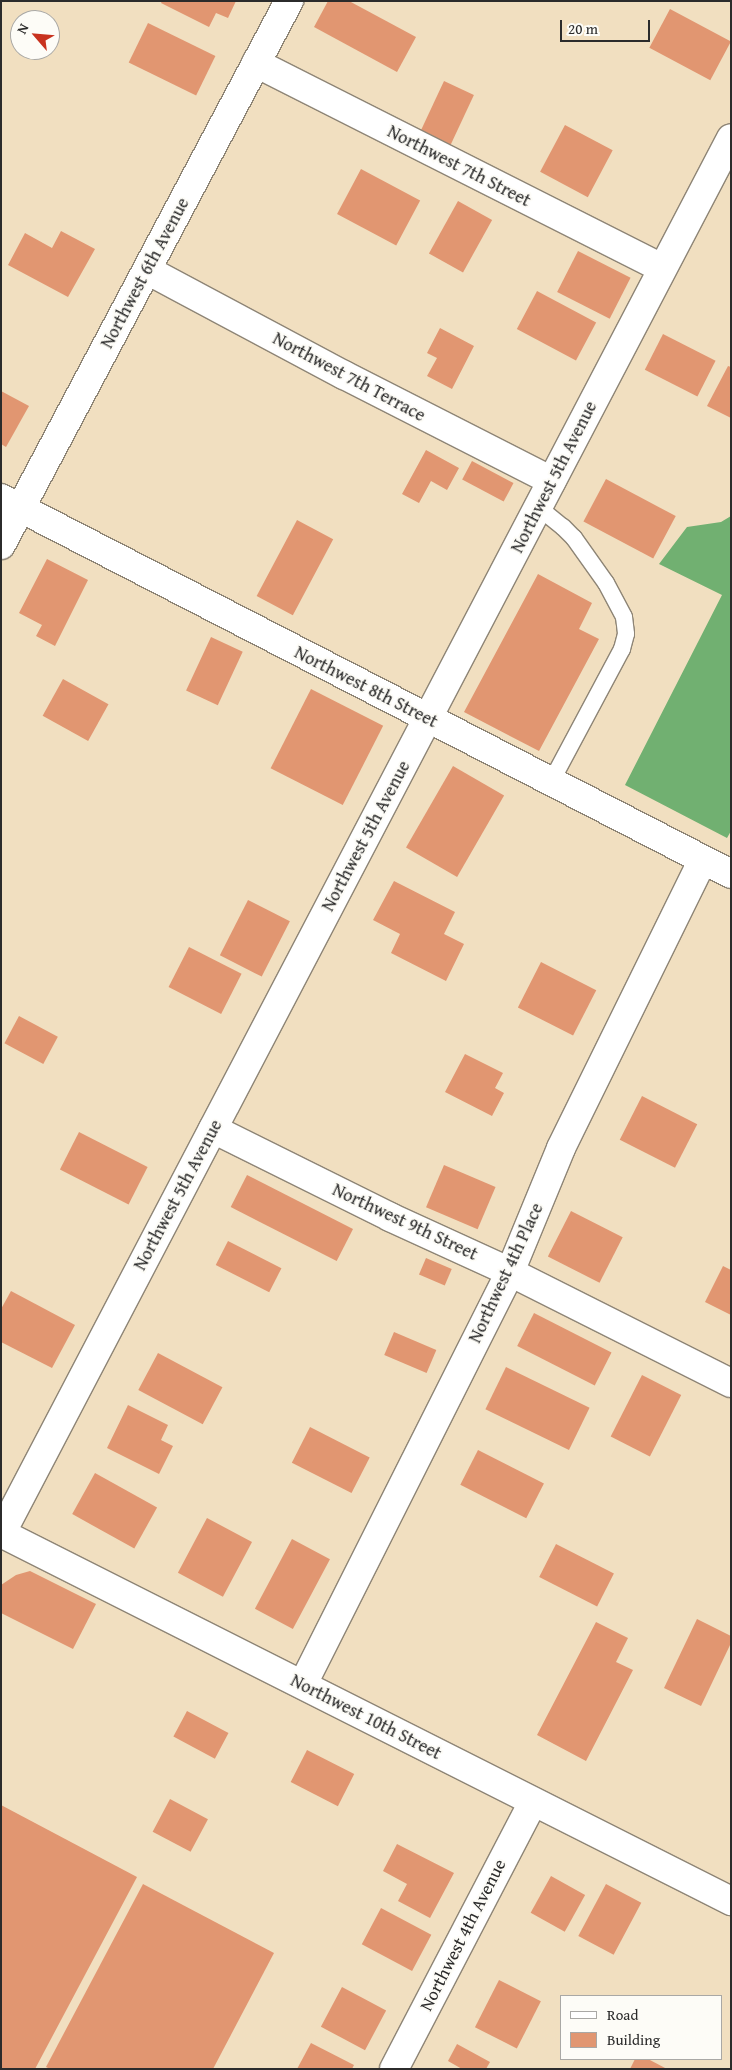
<!DOCTYPE html>
<style>
body{margin:0}
#map{position:relative;width:732px;height:2070px;overflow:hidden;background:#f1dfc0;font-family:"Gentium Book Plus",serif}
div>[style]{position:absolute}
[style*='--x']{left:calc(var(--x)*1px);top:calc(var(--y)*1px);width:calc(var(--w)*1px);rotate:calc(var(--a)*1deg)}
.forest>*{inset:0;background:#71b071}
.building>*{inset:0;background:#e19671;transform-origin:0 0}
.roads{filter:drop-shadow(1px 0 #8e8576) drop-shadow(-1px 0 #8e8576) drop-shadow(0 1px #8e8576) drop-shadow(0 -1px #8e8576)}
.lane>*{height:16px;margin:-8px;padding:0 8px;transform-origin:8px;border-radius:8px;background:#fff}
.street>*{height:28px;margin:-14px;padding:0 14px;transform-origin:14px;border-radius:14px;background:#fff}
span{translate:-50% -50%;white-space:nowrap;text-align:center;line-height:1.15;-webkit-text-stroke:4px #fdfcf7;paint-order:stroke}
.street-label{font-size:18px;color:#2b2b2b}
.frame{position:absolute;inset:0;border:2px solid #2b2b2b;pointer-events:none}
.legend{position:absolute;left:560px;top:1995px;width:162px;height:65px;box-sizing:border-box;background:#fdfcf7;border:1px solid #a9a8a5;margin:0;padding:6px 9px;list-style:none;font-size:15px;color:#2b2b2b}
.legend li{display:flex;align-items:center;gap:10px;height:25px}
.legend b{width:25px;border:1px solid #a9a8a5}
.north{position:absolute;left:10px;top:10px;width:50px;height:50px;box-sizing:border-box;background:#fdfcf7;border:1px solid #a9a8a5;border-radius:50%;rotate:297deg;font-size:14px;font-weight:700;line-height:20px;text-align:center;color:#2b2b2b}
.north::after{content:'';display:block;margin:auto;width:18px;height:22px;background:#c8321e;clip-path:polygon(50% 0,100% 100%,50% 72%,0 100%)}
.scale{position:absolute;left:560px;top:20px;width:90px;height:22px;box-sizing:border-box;border:2px solid #2b2b2b;border-top:0;padding-left:6px;font-size:15px;line-height:18px;white-space:nowrap;color:#2b2b2b;-webkit-text-stroke:4px #fdfcf7;paint-order:stroke}
</style>
<div id="map">
<div class="forest">
<i style="clip-path:polygon(731px 516px,731px 831px,727px 838px,625px 785px,722px 595px,659px 564px,687px 527px,721px 522px)"></i>
</div>
<div class="building">
<i style="clip-path:polygon(162px 1px,236px 1px,228px 18px,216px 13px,209px 27px,161px 3px)"></i>
<i style="clip-path:polygon(328px 1px,349px 1px,416px 37px,397px 72px,314px 27px)"></i>
<i style="left:670px;top:9px;width:69px;height:44px;rotate:28deg"></i>
<i style="left:148px;top:23px;width:75px;height:44px;rotate:26deg"></i>
<i style="left:444px;top:81px;width:33px;height:55px;rotate:25deg"></i>
<i style="left:565px;top:125px;width:54px;height:53px;rotate:28deg"></i>
<i style="left:361px;top:169px;width:67px;height:51px;rotate:28deg"></i>
<i style="left:458px;top:201px;width:39px;height:60px;rotate:29deg"></i>
<i style="clip-path:polygon(61px 231px,95px 249px,68px 297px,8px 265px,25px 233px,52px 248px)"></i>
<i style="left:578px;top:251px;width:59px;height:46px;rotate:27deg"></i>
<i style="left:537px;top:291px;width:67px;height:43px;rotate:28deg"></i>
<i style="clip-path:polygon(440px 328px,474px 346px,452px 389px,427px 376px,437px 358px,427px 353px)"></i>
<i style="left:663px;top:334px;width:59px;height:40px;rotate:27deg"></i>
<i style="clip-path:polygon(728px 366px,731px 367px,731px 418px,707px 406px)"></i>
<i style="clip-path:polygon(1px 391px,29px 406px,6px 447px,1px 444px)"></i>
<i style="clip-path:polygon(426px 450px,459px 468px,447px 490px,431px 481px,419px 503px,402px 494px)"></i>
<i style="left:472px;top:461px;width:47px;height:21px;rotate:28deg"></i>
<i style="left:606px;top:479px;width:79px;height:48px;rotate:28deg"></i>
<i style="left:297px;top:520px;width:41px;height:86px;rotate:28deg"></i>
<i style="clip-path:polygon(47px 559px,88px 580px,55px 646px,36px 636px,42px 625px,19px 613px)"></i>
<i style="clip-path:polygon(538px 574px,592px 603px,579px 629px,599px 639px,539px 751px,464px 712px)"></i>
<i style="left:211px;top:637px;width:35px;height:59px;rotate:25deg"></i>
<i style="left:63px;top:679px;width:52px;height:42px;rotate:29deg"></i>
<i style="left:311px;top:689px;width:81px;height:89px;rotate:27deg"></i>
<i style="left:453px;top:766px;width:59px;height:94px;rotate:30deg"></i>
<i style="clip-path:polygon(394px 881px,455px 912px,444px 934px,464px 944px,446px 981px,391px 953px,400px 934px,373px 920px)"></i>
<i style="left:248px;top:900px;width:47px;height:62px;rotate:27deg"></i>
<i style="left:189px;top:947px;width:59px;height:45px;rotate:27deg"></i>
<i style="left:541px;top:962px;width:62px;height:51px;rotate:27deg"></i>
<i style="left:19px;top:1016px;width:44px;height:31px;rotate:28deg"></i>
<i style="clip-path:polygon(465px 1054px,503px 1073px,495px 1088px,504px 1093px,492px 1116px,445px 1092px)"></i>
<i style="left:642px;top:1096px;width:62px;height:49px;rotate:27deg"></i>
<i style="left:79px;top:1132px;width:77px;height:42px;rotate:27deg"></i>
<i style="left:444px;top:1165px;width:56px;height:46px;rotate:23deg"></i>
<i style="left:247px;top:1175px;width:119px;height:36px;rotate:27deg"></i>
<i style="left:571px;top:1211px;width:58px;height:51px;rotate:27deg"></i>
<i style="left:228px;top:1241px;width:60px;height:27px;rotate:27deg"></i>
<i style="left:426px;top:1258px;width:28px;height:18px;rotate:23deg"></i>
<i style="clip-path:polygon(723px 1266px,731px 1270px,731px 1315px,705px 1302px)"></i>
<i style="clip-path:polygon(11px 1291px,75px 1325px,52px 1368px,1px 1342px,1px 1309px)"></i>
<i style="left:534px;top:1313px;width:87px;height:37px;rotate:27deg"></i>
<i style="left:394px;top:1332px;width:46px;height:25px;rotate:23deg"></i>
<i style="left:158px;top:1353px;width:73px;height:42px;rotate:28deg"></i>
<i style="left:506px;top:1367px;width:93px;height:47px;rotate:26deg"></i>
<i style="left:642px;top:1375px;width:44px;height:69px;rotate:27deg"></i>
<i style="clip-path:polygon(128px 1405px,168px 1425px,161px 1440px,173px 1446px,159px 1474px,107px 1448px)"></i>
<i style="left:310px;top:1427px;width:67px;height:40px;rotate:27deg"></i>
<i style="left:478px;top:1450px;width:74px;height:39px;rotate:27deg"></i>
<i style="left:95px;top:1473px;width:71px;height:47px;rotate:29deg"></i>
<i style="left:207px;top:1518px;width:51px;height:62px;rotate:28deg"></i>
<i style="left:292px;top:1539px;width:43px;height:79px;rotate:28deg"></i>
<i style="left:556px;top:1544px;width:65px;height:37px;rotate:27deg"></i>
<i style="clip-path:polygon(30px 1571px,96px 1604px,73px 1649px,1px 1613px,1px 1585px,16px 1575px)"></i>
<i style="clip-path:polygon(697px 1619px,731px 1636px,731px 1643px,701px 1706px,664px 1688px)"></i>
<i style="clip-path:polygon(596px 1622px,628px 1638px,616px 1662px,633px 1670px,586px 1761px,537px 1735px)"></i>
<i style="left:187px;top:1711px;width:47px;height:29px;rotate:28deg"></i>
<i style="left:307px;top:1750px;width:53px;height:36px;rotate:27deg"></i>
<i style="left:170px;top:1799px;width:43px;height:37px;rotate:28deg"></i>
<i style="clip-path:polygon(1px 1805px,137px 1877px,35px 2069px,1px 2069px)"></i>
<i style="clip-path:polygon(397px 1844px,454px 1873px,430px 1918px,398px 1901px,407px 1884px,383px 1871px)"></i>
<i style="left:551px;top:1876px;width:39px;height:42px;rotate:29deg"></i>
<i style="clip-path:polygon(143px 1884px,274px 1953px,213px 2069px,50px 2069px,46px 2067px)"></i>
<i style="left:606px;top:1884px;width:40px;height:59px;rotate:28deg"></i>
<i style="left:381px;top:1908px;width:57px;height:41px;rotate:28deg"></i>
<i style="left:499px;top:1980px;width:47px;height:53px;rotate:27deg"></i>
<i style="left:342px;top:1987px;width:50px;height:45px;rotate:28deg"></i>
<i style="clip-path:polygon(311px 2043px,354px 2065px,352px 2069px,297px 2069px)"></i>
<i style="clip-path:polygon(457px 2044px,490px 2062px,486px 2069px,462px 2069px,448px 2061px)"></i>
<i style="clip-path:polygon(635px 2059px,648px 2059px,667px 2069px,630px 2069px)"></i>
</div>
<div class="roads">
<div class="lane">
<i style="--x:538;--y:507;--w:32;--a:39"></i>
<i style="--x:563;--y:527;--w:16;--a:45"></i>
<i style="--x:574;--y:538;--w:55;--a:54.6"></i>
<i style="--x:606;--y:583;--w:38;--a:62"></i>
<i style="--x:624;--y:617;--w:17;--a:83"></i>
<i style="--x:626;--y:634;--w:16;--a:105"></i>
<i style="--x:622;--y:649;--w:151;--a:118.1"></i>
</div>
<div class="street">
<i style="--x:256;--y:63;--w:455;--a:26.8"></i>
<i style="--x:147;--y:270;--w:223;--a:28.1"></i>
<i style="--x:344;--y:375;--w:233;--a:27"></i>
<i style="--x:1;--y:498;--w:821;--a:27.25"></i>
<i style="--x:1;--y:545;--w:616;--a:-62.1"></i>
<i style="--x:213;--y:1129;--w:198;--a:26.4"></i>
<i style="--x:390;--y:1217;--w:132;--a:24.6"></i>
<i style="--x:510;--y:1272;--w:247;--a:26.7"></i>
<i style="--x:1;--y:1533;--w:818;--a:26.75"></i>
<i style="--x:1;--y:1534;--w:1575;--a:-62.39"></i>
<i style="--x:303;--y:1684;--w:461;--a:-63.3"></i>
<i style="--x:510;--y:1272;--w:134;--a:-67.6"></i>
<i style="--x:561;--y:1148;--w:321;--a:-63.8"></i>
<i style="--x:394;--y:2069;--w:301;--a:-62.5"></i>
</div>
</div>
<div class="street-label">
<span style="left:459px;top:166px;rotate:27deg">Northwest 7th Street</span>
<span style="left:145px;top:273px;rotate:-62deg">Northwest 6th Avenue</span>
<span style="left:349px;top:377px;rotate:28deg">Northwest 7th Terrace</span>
<span style="left:554px;top:477px;rotate:-63deg">Northwest 5th Avenue</span>
<span style="left:366px;top:687px;rotate:27deg">Northwest 8th Street</span>
<span style="left:366px;top:836px;rotate:-62deg">Northwest 5th Avenue</span>
<span style="left:178px;top:1195px;rotate:-62deg">Northwest 5th Avenue</span>
<span style="left:405px;top:1222px;rotate:25deg">Northwest 9th Street</span>
<span style="left:506px;top:1273px;rotate:-65deg">Northwest 4th Place</span>
<span style="left:366px;top:1717px;rotate:27deg">Northwest 10th Street</span>
<span style="left:463px;top:1935px;rotate:-63deg">Northwest 4th Avenue</span>
</div>
<div class="frame"></div>
<ul class="legend">
<li><b style="height:6px;background:#fff"></b>Road</li>
<li><b style="height:14px;background:#e19671"></b>Building</li>
</ul>
<div class="north">N</div>
<div class="scale">20 m</div>
</div>
